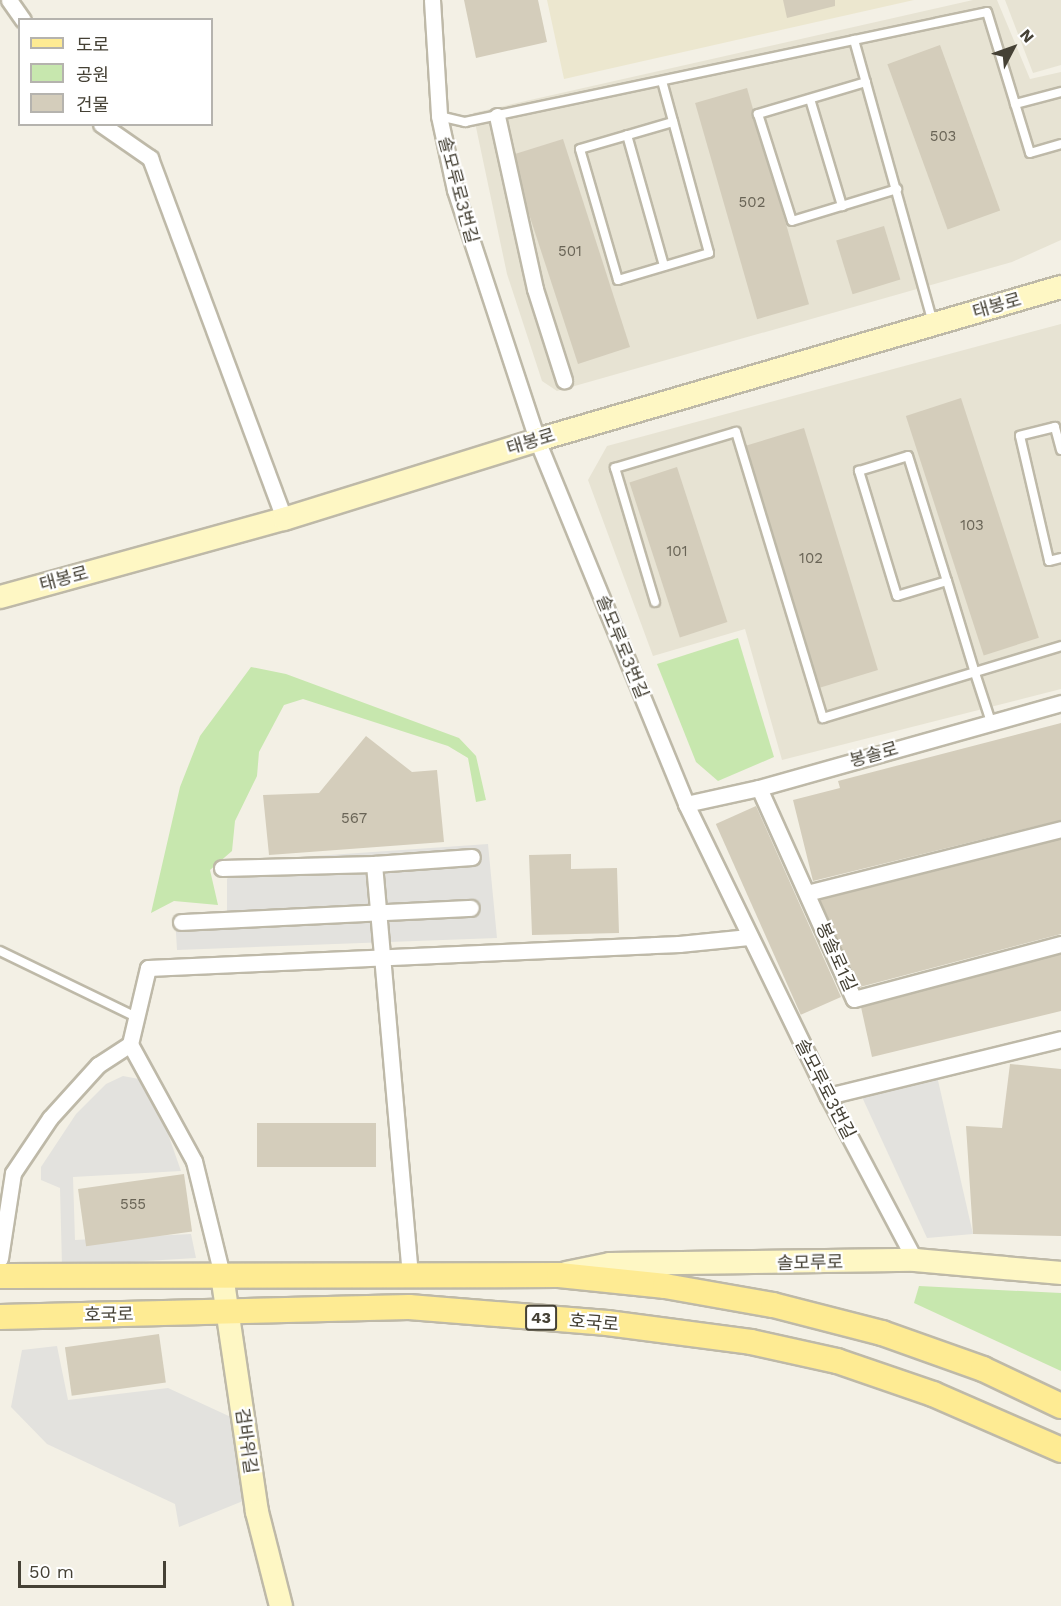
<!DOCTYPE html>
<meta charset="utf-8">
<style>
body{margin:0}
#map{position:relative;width:1061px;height:1606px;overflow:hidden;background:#f3f0e5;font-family:"Work Sans","Noto Sans KR",sans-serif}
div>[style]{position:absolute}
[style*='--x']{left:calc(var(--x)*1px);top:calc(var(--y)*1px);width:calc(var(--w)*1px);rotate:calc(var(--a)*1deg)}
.residential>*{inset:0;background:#e7e3d3}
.education>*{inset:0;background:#ece7cf}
.green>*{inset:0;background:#c7e7ae}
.parking>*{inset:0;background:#e3e2de}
.building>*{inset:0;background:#d4cdbb;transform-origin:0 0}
.roads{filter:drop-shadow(2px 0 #beb9a8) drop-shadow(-2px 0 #beb9a8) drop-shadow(0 2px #beb9a8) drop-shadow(0 -2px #beb9a8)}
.lane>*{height:8px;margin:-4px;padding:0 4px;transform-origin:4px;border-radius:4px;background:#fff}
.street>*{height:15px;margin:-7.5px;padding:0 7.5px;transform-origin:7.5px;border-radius:7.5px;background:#fff}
.secondary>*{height:22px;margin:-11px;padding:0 11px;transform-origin:11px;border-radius:11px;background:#fef7c4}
.primary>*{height:24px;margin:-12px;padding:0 12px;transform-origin:12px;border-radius:12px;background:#feeb93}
span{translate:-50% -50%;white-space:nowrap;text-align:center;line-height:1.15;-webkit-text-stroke:4.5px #fff;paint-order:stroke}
.number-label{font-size:15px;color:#696456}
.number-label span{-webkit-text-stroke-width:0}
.shield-label span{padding:2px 4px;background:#fff;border:2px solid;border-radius:4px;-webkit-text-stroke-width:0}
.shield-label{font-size:16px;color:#454135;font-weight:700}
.street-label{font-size:18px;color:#454135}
.legend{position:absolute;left:18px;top:18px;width:195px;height:108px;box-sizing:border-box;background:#fff;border:2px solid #b5b3ae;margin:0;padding:8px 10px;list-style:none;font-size:18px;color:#454135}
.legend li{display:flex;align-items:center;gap:12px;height:30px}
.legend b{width:30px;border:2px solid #b5b3ae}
.north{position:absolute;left:983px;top:18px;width:60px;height:60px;-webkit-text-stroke:4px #fff;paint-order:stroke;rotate:49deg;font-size:16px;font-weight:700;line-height:24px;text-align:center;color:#454135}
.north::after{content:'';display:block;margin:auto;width:21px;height:27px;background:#454135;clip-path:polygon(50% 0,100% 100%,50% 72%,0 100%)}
.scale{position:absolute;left:18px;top:1561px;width:148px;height:27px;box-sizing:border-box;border:3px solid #454135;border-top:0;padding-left:8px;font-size:18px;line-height:21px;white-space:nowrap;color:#454135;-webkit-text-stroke:4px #fff;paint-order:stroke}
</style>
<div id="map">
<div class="residential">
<i style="clip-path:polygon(973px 0,997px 0,1030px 79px,1061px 72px,1061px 240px,1012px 262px,557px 391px,542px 381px,507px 274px,473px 113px)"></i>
<i style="clip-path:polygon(1005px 0,1061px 0,1061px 65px,1033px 73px)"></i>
<i style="clip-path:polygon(1061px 324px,1061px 689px,782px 760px,745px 629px,653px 656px,588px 480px,607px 446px)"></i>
</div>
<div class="education">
<i style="clip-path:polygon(547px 0,914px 0,564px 79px)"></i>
</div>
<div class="green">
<i style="clip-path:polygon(738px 638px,774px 757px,718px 781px,696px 762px,657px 664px)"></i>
<i style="clip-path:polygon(251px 667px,286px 674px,459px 738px,476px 756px,486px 800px,476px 802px,468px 758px,448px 746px,303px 699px,284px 705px,259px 752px,257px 776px,235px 821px,232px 851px,210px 870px,218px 905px,174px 901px,151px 913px,180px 787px,200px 736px)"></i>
<i style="clip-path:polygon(919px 1286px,1061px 1293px,1061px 1371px,914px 1303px)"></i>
</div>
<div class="parking">
<i style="clip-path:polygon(488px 844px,497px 938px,177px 950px,175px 917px,227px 913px,227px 879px,243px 861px)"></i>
<i style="clip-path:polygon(123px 1076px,139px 1079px,167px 1131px,181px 1171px,73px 1177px,75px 1240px,191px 1234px,196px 1258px,62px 1266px,60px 1188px,41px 1180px,41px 1167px,76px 1114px,106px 1084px)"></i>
<i style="clip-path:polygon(937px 1076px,973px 1234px,927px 1238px,862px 1097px)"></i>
<i style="clip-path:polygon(57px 1346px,68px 1400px,168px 1388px,233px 1418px,243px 1501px,179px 1527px,175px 1504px,47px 1444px,11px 1407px,22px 1350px)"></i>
</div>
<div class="building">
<i style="clip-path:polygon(464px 0,538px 0,547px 42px,476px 58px)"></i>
<i style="clip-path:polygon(783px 0,835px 0,835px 6px,787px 18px)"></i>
<i style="left:940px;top:45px;width:176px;height:56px;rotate:70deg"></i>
<i style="left:747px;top:88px;width:225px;height:54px;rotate:74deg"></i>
<i style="clip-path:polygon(563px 139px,630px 347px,578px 364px,527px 208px,515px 154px)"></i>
<i style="left:884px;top:226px;width:56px;height:50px;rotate:73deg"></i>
<i style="left:961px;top:398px;width:252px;height:58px;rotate:72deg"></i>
<i style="left:804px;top:428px;width:253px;height:61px;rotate:73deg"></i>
<i style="left:677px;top:467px;width:163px;height:50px;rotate:72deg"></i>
<i style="clip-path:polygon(1061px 723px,1061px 820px,813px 881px,793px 800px,840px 788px,838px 781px)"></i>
<i style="clip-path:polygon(366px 736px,412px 772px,437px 770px,444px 842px,269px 855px,263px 795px,319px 793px)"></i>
<i style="left:756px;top:806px;width:209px;height:44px;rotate:66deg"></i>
<i style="clip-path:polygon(1061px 839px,1061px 934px,860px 987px,820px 900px)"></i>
<i style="clip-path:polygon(571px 854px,571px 869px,617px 868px,619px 933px,532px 935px,529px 855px)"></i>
<i style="clip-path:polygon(1061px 954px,1061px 1011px,872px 1057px,861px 1007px)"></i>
<i style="clip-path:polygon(1010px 1064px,1061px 1069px,1061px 1236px,973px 1234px,966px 1126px,1002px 1128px)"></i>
<i style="left:257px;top:1123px;width:119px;height:44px"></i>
<i style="left:184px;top:1174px;width:58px;height:107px;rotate:82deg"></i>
<i style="left:159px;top:1334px;width:49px;height:95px;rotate:82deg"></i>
</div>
<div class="roads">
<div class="lane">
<i style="--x:854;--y:40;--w:293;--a:74.4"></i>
<i style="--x:662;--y:81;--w:178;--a:74.7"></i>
<i style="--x:709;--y:253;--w:95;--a:163.5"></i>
<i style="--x:618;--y:280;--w:136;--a:-106.2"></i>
<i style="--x:580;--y:149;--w:97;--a:-16.2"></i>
<i style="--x:866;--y:82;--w:113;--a:163.5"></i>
<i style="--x:758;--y:114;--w:112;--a:72.4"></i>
<i style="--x:792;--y:221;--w:110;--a:-16.9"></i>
<i style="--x:810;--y:99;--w:112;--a:73.3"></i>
<i style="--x:1015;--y:104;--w:48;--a:-14.6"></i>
<i style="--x:439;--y:116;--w:27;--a:13"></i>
<i style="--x:465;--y:122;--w:533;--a:-11.9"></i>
<i style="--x:987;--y:12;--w:147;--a:73"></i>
<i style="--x:1030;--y:153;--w:32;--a:-16"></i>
<i style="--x:627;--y:135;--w:136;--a:74.2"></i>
<i style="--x:1061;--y:450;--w:24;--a:-105"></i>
<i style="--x:1055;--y:427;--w:36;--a:166"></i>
<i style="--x:1020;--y:436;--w:128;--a:76.9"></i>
<i style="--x:1049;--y:561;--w:12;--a:-14"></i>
<i style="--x:947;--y:581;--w:52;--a:163.3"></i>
<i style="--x:897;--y:596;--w:131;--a:-106.9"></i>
<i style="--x:859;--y:471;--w:51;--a:-17"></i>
<i style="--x:908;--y:456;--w:131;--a:72.7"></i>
<i style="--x:947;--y:581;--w:96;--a:73.1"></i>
<i style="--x:975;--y:673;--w:52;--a:71.9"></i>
<i style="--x:655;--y:602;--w:140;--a:-106.6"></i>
<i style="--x:615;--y:468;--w:126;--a:-16.6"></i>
<i style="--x:736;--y:432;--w:299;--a:73.1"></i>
<i style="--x:823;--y:718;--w:249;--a:-16.8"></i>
<i style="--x:0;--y:951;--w:151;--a:25.9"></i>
</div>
<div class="street">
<i style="--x:9;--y:0;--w:24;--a:55"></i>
<i style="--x:432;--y:0;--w:116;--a:86.5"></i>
<i style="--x:439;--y:116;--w:76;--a:77.8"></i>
<i style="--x:455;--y:190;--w:263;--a:71.8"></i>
<i style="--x:537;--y:440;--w:393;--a:67.7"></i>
<i style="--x:686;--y:804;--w:325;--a:64.1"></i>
<i style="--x:828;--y:1096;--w:186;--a:62.1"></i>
<i style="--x:497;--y:116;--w:177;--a:77.6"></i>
<i style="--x:535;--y:289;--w:96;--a:72.3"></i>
<i style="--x:101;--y:124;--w:60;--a:34.8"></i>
<i style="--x:150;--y:158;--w:385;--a:69.6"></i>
<i style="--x:759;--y:788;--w:231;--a:65.8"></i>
<i style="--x:854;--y:999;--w:214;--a:-14.9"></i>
<i style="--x:686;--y:804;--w:75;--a:-12.4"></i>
<i style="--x:759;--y:788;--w:314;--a:-15.7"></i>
<i style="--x:374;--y:864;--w:98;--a:-4.1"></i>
<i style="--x:222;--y:868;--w:152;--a:-1.5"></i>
<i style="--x:374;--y:864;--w:415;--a:85"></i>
<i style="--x:807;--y:893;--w:262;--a:-14.1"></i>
<i style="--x:181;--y:922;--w:290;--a:-2.8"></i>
<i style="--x:828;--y:1096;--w:240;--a:-13.7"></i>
<i style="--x:0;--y:1258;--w:86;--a:-81.3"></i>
<i style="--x:13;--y:1173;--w:66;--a:-56.1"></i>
<i style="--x:50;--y:1118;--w:72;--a:-47.8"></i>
<i style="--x:98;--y:1065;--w:38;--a:-33"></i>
<i style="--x:222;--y:1275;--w:117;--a:-103.8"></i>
<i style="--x:194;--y:1161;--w:133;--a:-118.7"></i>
<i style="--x:130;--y:1044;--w:78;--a:-76.7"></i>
<i style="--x:148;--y:968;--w:532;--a:-2.59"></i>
<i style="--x:679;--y:944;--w:70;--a:-5.7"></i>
</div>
<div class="secondary">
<i style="--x:0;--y:597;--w:295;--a:-15.4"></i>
<i style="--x:284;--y:519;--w:265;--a:-17.3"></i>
<i style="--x:537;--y:440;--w:546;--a:-16.28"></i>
<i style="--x:566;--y:1273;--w:45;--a:-11.6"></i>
<i style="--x:610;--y:1264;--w:305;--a:-0.8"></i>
<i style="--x:915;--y:1260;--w:147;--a:5.1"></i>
<i style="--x:222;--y:1275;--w:240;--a:81.6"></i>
<i style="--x:257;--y:1512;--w:97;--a:75.7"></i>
</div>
<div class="primary">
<i style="--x:0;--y:1276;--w:559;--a:-0.1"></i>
<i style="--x:559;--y:1275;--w:107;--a:5.9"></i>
<i style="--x:665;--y:1286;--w:110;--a:10"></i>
<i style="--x:773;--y:1305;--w:113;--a:14.4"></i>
<i style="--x:882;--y:1333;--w:107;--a:19.6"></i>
<i style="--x:983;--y:1369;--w:86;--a:25.4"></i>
<i style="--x:0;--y:1317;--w:409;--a:-1.4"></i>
<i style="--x:409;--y:1307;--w:199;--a:4.6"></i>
<i style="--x:607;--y:1323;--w:145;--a:7.5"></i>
<i style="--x:751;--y:1342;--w:88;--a:12.5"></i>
<i style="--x:837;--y:1361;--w:102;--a:19"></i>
<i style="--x:933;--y:1394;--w:140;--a:23.6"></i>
</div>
</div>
<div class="number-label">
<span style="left:943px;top:137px">503</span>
<span style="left:752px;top:203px">502</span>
<span style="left:570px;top:252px">501</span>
<span style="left:972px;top:526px">103</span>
<span style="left:677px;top:552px">101</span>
<span style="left:811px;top:559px">102</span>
<span style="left:354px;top:819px">567</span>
<span style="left:133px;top:1205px">555</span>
</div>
<div class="shield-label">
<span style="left:541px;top:1318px">43</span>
</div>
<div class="street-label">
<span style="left:458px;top:190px;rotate:75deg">솔모루로3번길</span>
<span style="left:997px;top:306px;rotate:-16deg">태봉로</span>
<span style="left:531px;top:442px;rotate:-17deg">태봉로</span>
<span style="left:64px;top:579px;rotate:-15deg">태봉로</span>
<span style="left:622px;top:647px;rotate:68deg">솔모루로3번길</span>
<span style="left:874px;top:755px;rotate:-16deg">봉솔로</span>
<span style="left:836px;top:957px;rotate:66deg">봉솔로1길</span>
<span style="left:825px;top:1089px;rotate:63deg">솔모루로3번길</span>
<span style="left:810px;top:1263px;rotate:-1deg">솔모루로</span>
<span style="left:109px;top:1315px;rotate:-1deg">호국로</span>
<span style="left:594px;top:1323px;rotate:5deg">호국로</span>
<span style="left:246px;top:1441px;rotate:82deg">검바위길</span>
</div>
<ul class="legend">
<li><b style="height:8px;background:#feeb93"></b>도로</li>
<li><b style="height:16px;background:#c7e7ae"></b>공원</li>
<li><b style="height:16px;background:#d4cdbb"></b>건물</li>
</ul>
<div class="north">N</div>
<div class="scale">50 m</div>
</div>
